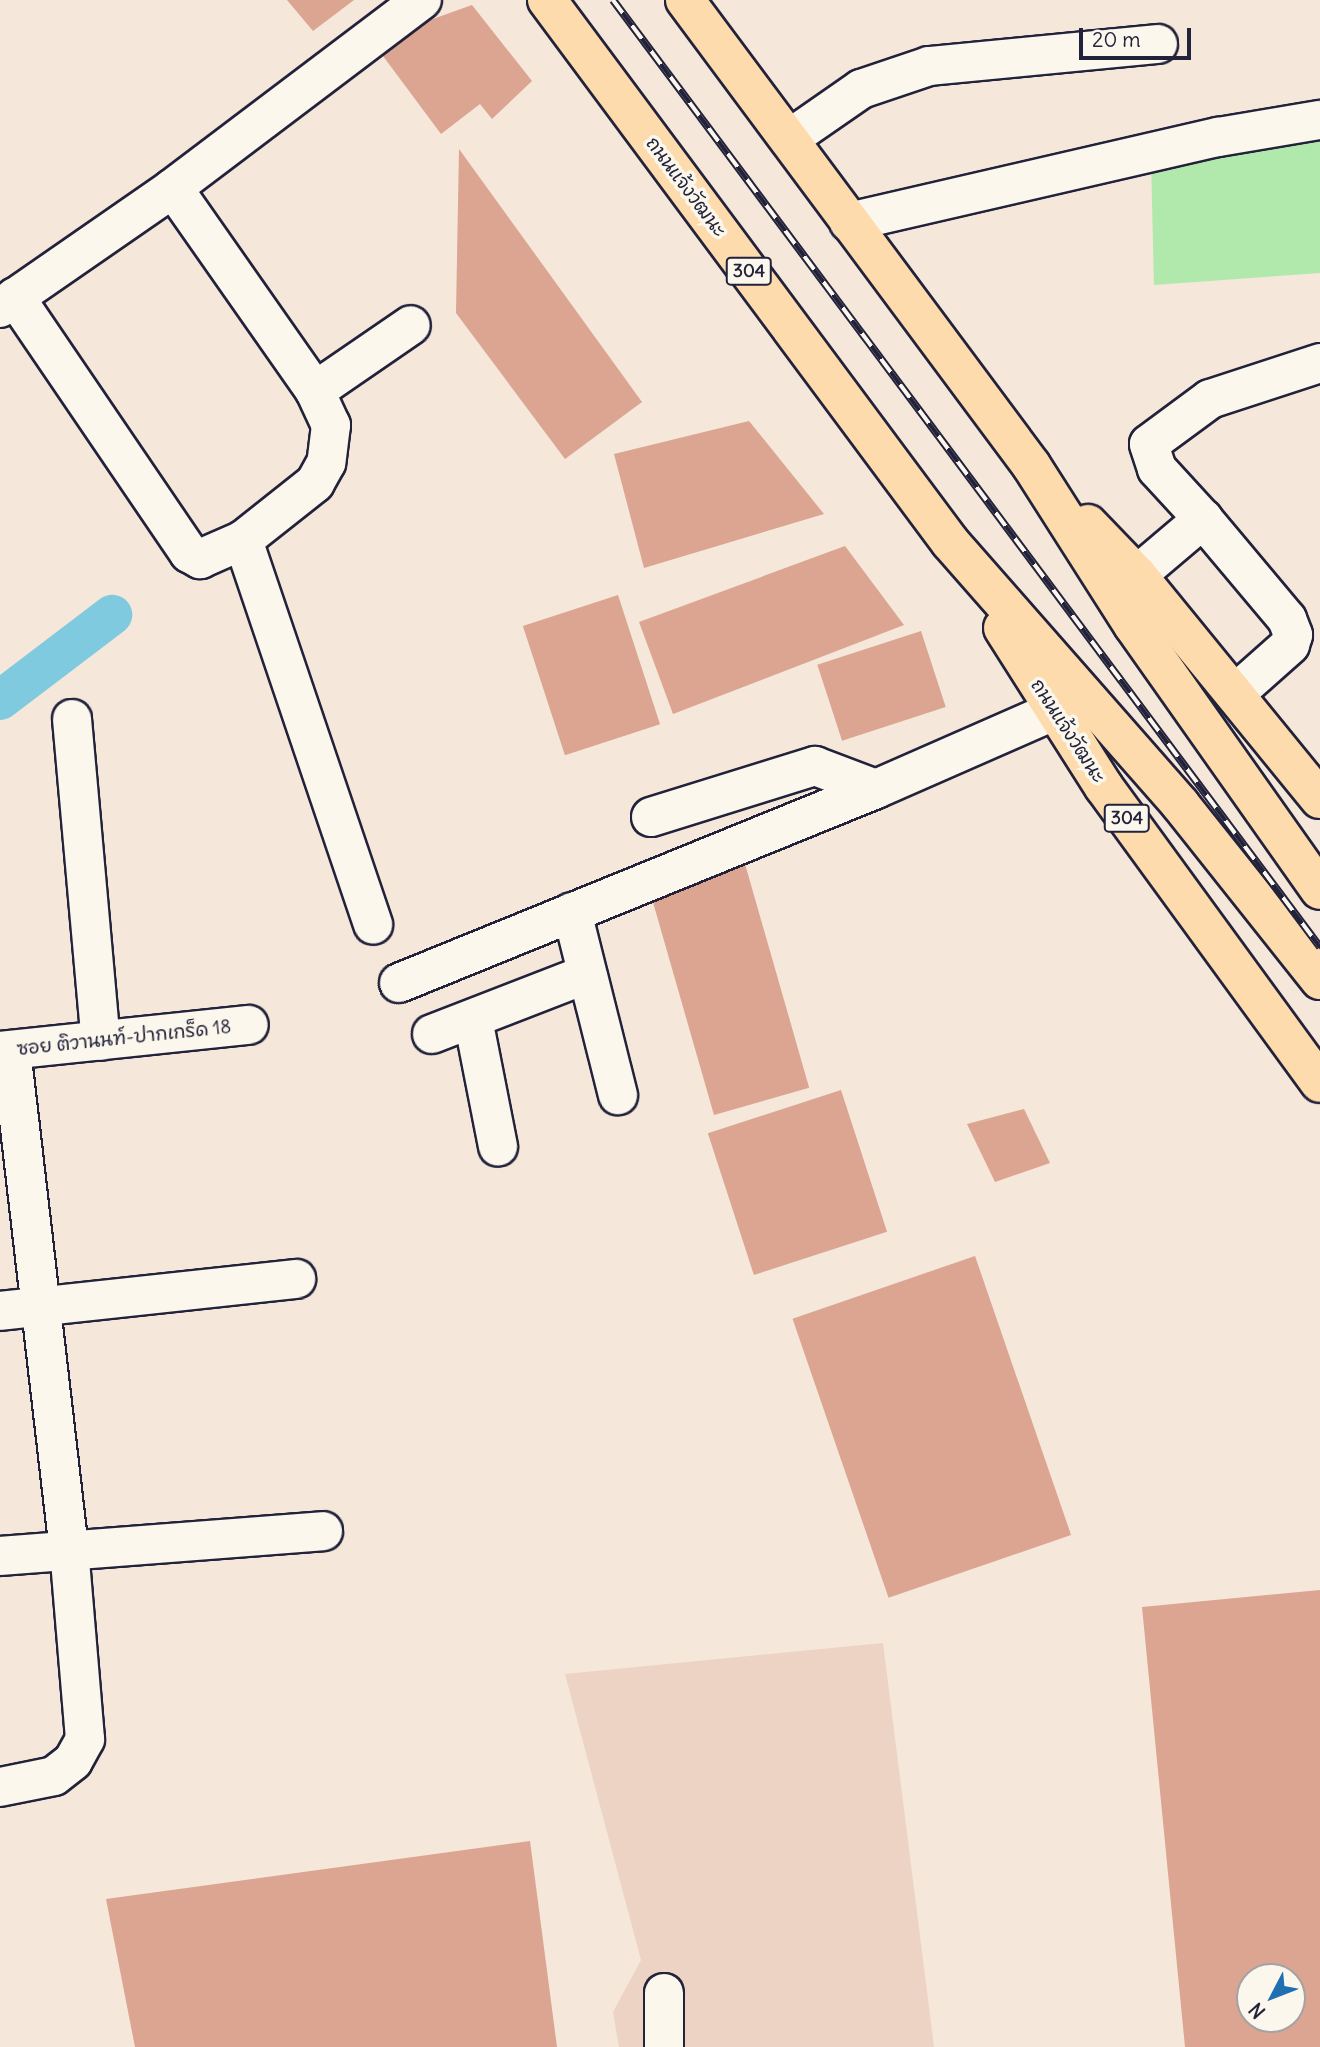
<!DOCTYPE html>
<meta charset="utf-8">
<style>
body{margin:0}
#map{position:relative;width:1320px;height:2047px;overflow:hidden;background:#f5e7da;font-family:Delius,"Playpen Sans Thai",sans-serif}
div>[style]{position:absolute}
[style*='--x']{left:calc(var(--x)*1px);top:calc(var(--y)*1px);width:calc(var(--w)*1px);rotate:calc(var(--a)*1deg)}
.built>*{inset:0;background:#edd3c4}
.green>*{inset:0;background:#b1e8ab}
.canal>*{height:40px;margin:-20px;padding:0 20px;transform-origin:20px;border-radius:20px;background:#7fcadf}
.building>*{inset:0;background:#dba591;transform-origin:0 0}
.roads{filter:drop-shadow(2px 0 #22223b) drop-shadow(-2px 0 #22223b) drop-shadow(0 2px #22223b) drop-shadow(0 -2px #22223b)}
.minor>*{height:38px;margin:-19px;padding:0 19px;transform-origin:19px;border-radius:19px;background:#fbf7ec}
.major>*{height:38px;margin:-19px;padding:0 19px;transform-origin:19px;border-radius:19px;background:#fedbac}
.rail>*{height:8px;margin-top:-4px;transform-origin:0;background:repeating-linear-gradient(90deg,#fbf7ec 0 16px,#22223b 0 32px);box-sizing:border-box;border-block:2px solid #22223b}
span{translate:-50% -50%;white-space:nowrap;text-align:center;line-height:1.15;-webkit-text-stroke:7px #fbf7ec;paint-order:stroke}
.shield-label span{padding:2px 5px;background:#fbf7ec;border:2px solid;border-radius:5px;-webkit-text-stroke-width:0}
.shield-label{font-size:18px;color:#22223b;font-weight:700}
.street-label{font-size:19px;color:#22223b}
.north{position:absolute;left:1236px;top:1963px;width:70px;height:70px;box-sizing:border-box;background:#fbf7ec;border:2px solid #a4a2a5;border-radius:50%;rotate:228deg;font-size:19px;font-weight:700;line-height:28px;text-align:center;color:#22223b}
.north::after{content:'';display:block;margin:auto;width:24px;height:32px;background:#1f6fb2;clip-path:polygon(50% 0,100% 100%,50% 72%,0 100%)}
.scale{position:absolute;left:1079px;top:28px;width:112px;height:32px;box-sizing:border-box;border:4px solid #22223b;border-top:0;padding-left:9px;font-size:21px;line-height:24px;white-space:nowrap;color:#22223b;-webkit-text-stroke:5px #fbf7ec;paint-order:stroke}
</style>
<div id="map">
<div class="built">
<i style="clip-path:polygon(883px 1643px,934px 2047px,619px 2047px,613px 2012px,641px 1960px,565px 1674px)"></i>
</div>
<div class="green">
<i style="clip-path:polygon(1320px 127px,1320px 273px,1154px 285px,1151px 160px)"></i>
</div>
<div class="canal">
<i style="--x:0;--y:700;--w:141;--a:-37.2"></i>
</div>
<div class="building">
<i style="clip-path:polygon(287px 0,354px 0,313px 31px)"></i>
<i style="clip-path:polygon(472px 5px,532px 81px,492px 119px,480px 104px,441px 134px,383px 56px,430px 20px)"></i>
<i style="clip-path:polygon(459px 149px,642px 402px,565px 459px,456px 313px)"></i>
<i style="clip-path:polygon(749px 421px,824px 514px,644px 568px,614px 454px)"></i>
<i style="clip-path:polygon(845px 546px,904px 625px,673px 714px,639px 622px)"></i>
<i style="left:618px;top:595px;width:136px;height:100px;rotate:72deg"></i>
<i style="left:921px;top:631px;width:80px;height:109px;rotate:72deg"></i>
<i style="left:743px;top:857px;width:240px;height:99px;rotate:74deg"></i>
<i style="left:841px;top:1090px;width:149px;height:140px;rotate:72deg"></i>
<i style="clip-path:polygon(1024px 1109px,1050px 1163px,995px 1182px,967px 1124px)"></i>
<i style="left:975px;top:1256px;width:295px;height:193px;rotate:71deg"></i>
<i style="clip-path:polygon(evenodd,1320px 1590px,1320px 2047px,1185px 2047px,1142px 1607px,1320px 1590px,1250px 1977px,1292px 1977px,1292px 2019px,1250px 2019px,1250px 1977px)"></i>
<i style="clip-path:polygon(530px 1841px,557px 2047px,135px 2047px,106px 1899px)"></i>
</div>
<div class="roads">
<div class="minor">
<i style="--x:789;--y:139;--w:88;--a:-34.8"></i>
<i style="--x:861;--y:89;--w:72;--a:-18.7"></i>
<i style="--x:929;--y:66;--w:230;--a:-5.5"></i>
<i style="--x:173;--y:188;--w:248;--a:55"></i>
<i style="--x:315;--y:391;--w:38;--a:65"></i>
<i style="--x:331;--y:425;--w:38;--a:97"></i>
<i style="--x:326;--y:463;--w:23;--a:119"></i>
<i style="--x:315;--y:483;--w:92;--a:141.6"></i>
<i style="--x:243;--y:540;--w:406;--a:71.3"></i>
<i style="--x:849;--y:222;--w:379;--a:-13"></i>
<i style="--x:1218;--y:137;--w:103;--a:-9.5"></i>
<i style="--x:15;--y:297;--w:310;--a:55.8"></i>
<i style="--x:189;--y:553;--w:13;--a:29"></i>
<i style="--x:200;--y:559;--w:47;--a:-23.8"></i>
<i style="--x:0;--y:308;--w:211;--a:-34.7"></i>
<i style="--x:173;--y:188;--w:312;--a:-37.1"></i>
<i style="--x:315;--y:391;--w:116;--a:-34.5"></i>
<i style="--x:1203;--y:519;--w:131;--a:50"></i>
<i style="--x:1287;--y:619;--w:17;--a:69"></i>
<i style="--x:1293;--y:635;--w:10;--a:107"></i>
<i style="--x:1290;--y:645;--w:72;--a:138.4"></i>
<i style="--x:1137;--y:575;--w:87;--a:-40.3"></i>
<i style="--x:1203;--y:519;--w:68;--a:-132.6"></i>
<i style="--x:1157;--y:469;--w:26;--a:-108"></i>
<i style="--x:1149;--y:444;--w:76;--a:-36.4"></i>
<i style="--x:1210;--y:399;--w:116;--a:-18.1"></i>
<i style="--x:72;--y:719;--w:323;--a:84.9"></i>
<i style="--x:651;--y:817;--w:172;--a:-17.3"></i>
<i style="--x:815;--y:766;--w:65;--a:20.7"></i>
<i style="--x:876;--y:789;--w:194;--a:-23.7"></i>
<i style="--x:572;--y:912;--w:189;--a:75.9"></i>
<i style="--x:399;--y:983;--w:515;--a:-22.13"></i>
<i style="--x:473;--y:1019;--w:130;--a:78.9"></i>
<i style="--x:432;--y:1034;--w:166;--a:-21.2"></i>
<i style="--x:0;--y:1051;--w:250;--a:-6"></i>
<i style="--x:0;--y:1311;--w:298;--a:-6.2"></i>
<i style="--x:0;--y:1556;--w:324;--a:-4.4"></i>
<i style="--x:0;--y:1787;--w:55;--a:-11.5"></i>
<i style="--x:54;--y:1776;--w:24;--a:-38"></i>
<i style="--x:73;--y:1761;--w:25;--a:-61"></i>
<i style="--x:85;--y:1739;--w:190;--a:-94.8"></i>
<i style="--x:69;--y:1550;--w:503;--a:-96.62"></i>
<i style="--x:664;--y:2047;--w:54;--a:-90"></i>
</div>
<div class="major">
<i style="--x:547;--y:0;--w:675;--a:53.37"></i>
<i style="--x:950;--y:542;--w:349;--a:48.7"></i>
<i style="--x:1180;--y:804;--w:225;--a:51.5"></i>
<i style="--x:685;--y:0;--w:580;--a:53.35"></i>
<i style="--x:1031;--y:465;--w:190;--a:57.5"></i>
<i style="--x:1133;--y:625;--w:324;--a:54.8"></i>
<i style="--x:1088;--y:524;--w:71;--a:46.1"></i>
<i style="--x:1137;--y:575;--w:289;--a:50.8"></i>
<i style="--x:1003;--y:628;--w:188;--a:57.6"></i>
<i style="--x:1104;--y:787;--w:366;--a:53.9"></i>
</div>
</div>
<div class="rail">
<i style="--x:613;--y:0;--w:1182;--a:53.26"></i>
</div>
<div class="shield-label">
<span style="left:749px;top:271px">304</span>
<span style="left:1127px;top:818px">304</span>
</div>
<div class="street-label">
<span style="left:686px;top:187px;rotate:53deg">ถนนแจ้งวัฒนะ</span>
<span style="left:1068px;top:731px;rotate:57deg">ถนนแจ้งวัฒนะ</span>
<span style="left:124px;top:1038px;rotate:-6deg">ซอย ติวานนท์-ปากเกร็ด 18</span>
</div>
<div class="north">N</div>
<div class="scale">20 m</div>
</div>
